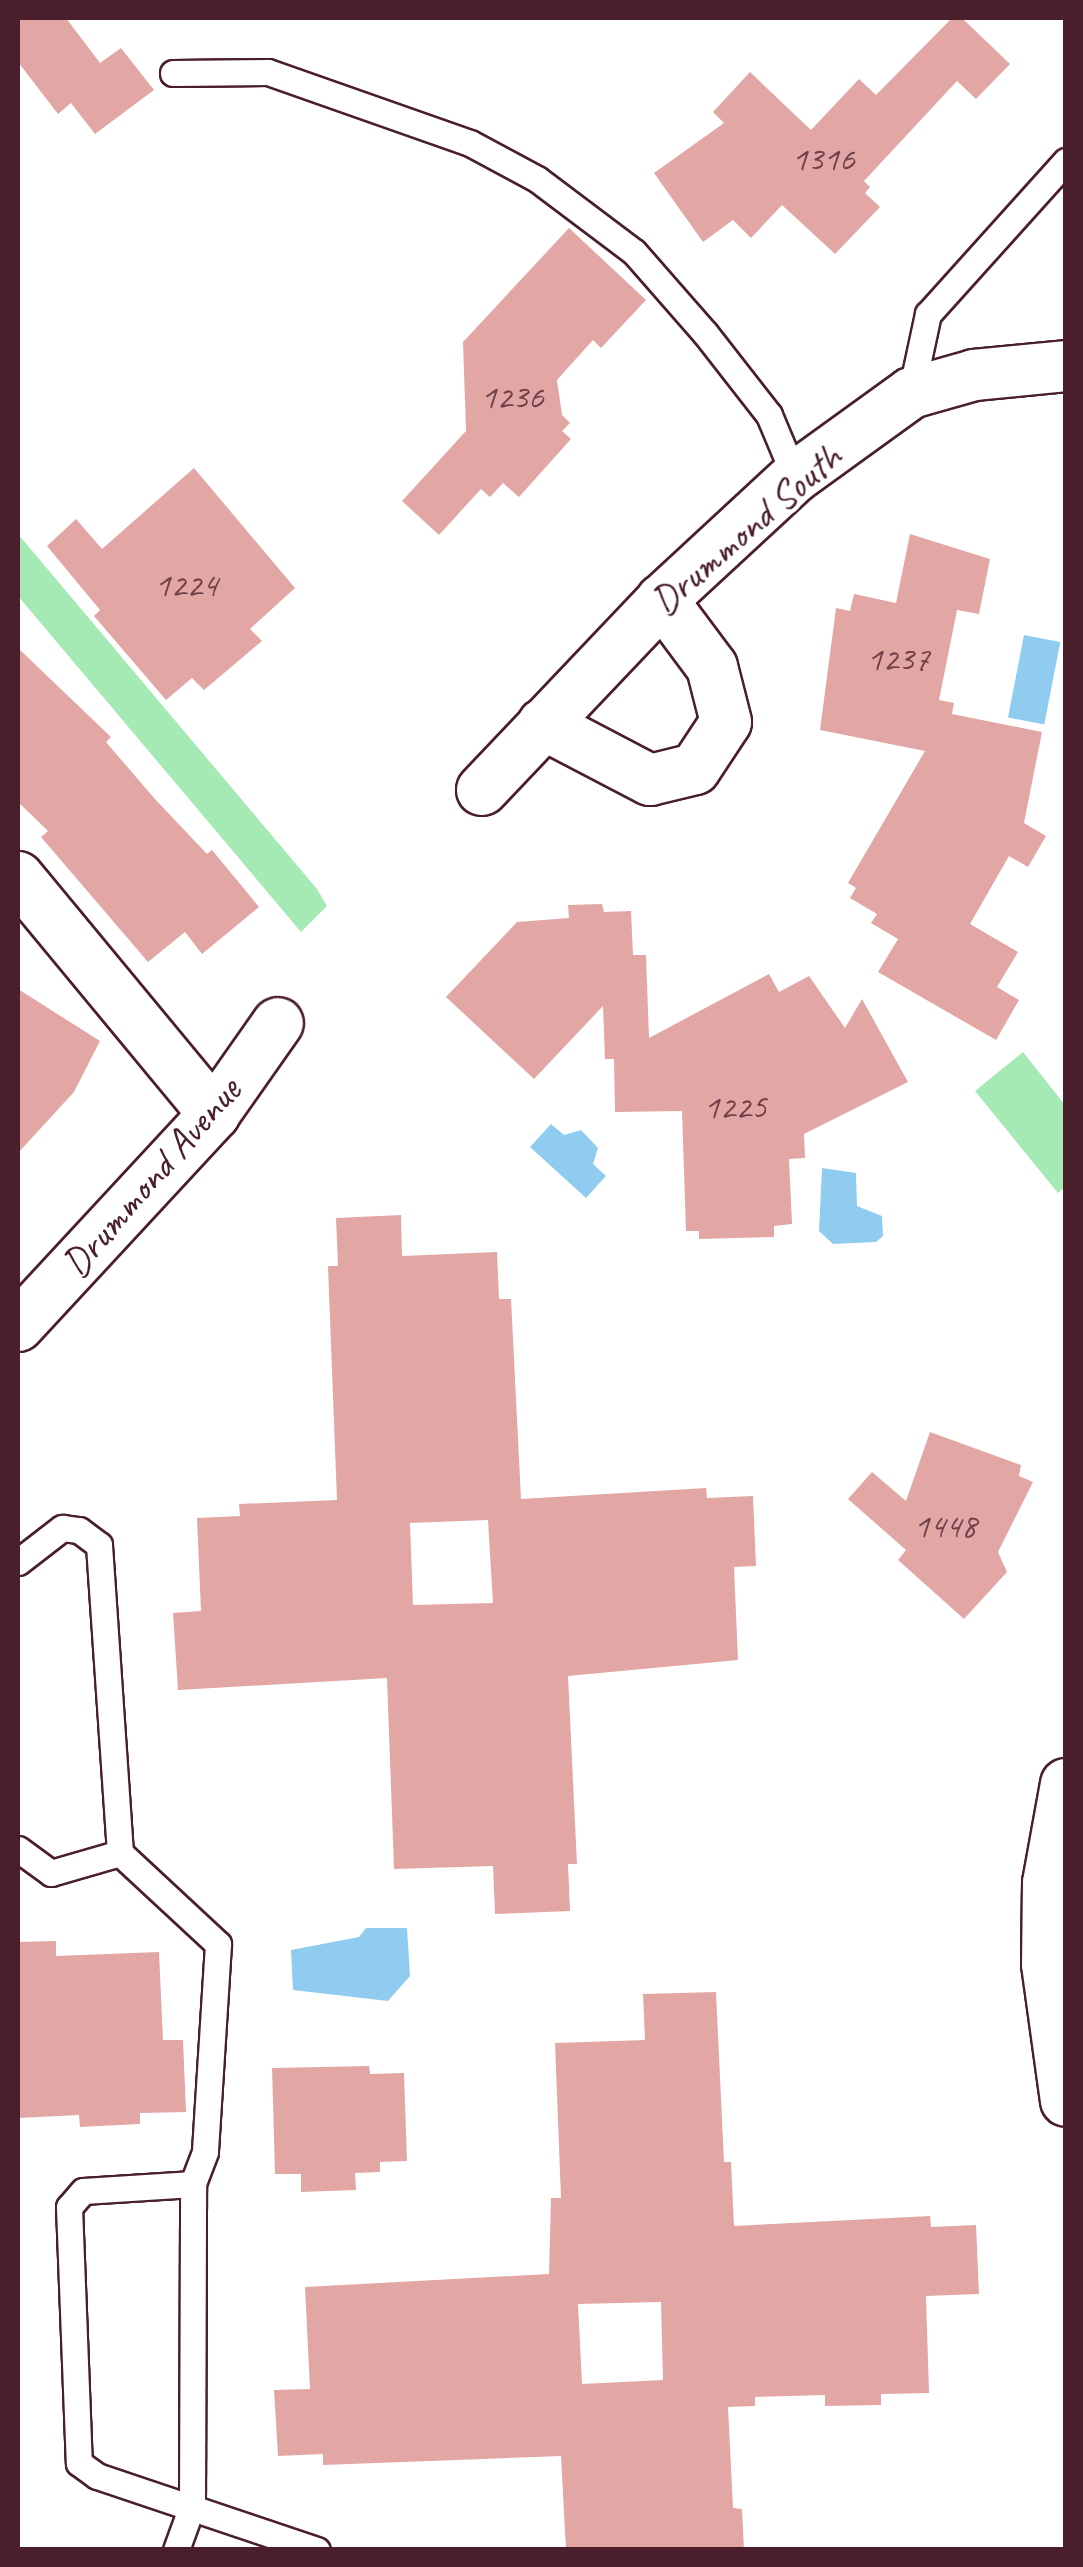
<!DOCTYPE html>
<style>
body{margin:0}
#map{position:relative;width:1083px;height:2567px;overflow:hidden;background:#fff;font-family:Caveat,sans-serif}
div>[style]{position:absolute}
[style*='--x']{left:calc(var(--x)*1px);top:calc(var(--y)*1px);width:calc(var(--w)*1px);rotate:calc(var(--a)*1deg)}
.green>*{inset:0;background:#a5eab5}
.water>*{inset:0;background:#90ccf0;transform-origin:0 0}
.building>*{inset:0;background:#e2a7a5}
.roads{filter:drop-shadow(2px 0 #4a1f2b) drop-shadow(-2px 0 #4a1f2b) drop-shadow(0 2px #4a1f2b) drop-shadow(0 -2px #4a1f2b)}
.lane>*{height:25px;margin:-12.5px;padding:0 12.5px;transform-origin:12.5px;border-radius:12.5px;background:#fff}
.street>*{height:50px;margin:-25px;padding:0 25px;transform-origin:25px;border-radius:25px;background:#fff}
span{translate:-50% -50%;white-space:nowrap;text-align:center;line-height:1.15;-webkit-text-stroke:8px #fff;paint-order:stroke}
.number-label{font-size:35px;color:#70414a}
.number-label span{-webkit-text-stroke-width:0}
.street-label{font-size:40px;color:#4a1f2b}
.frame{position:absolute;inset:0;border:20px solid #4a1f2b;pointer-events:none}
</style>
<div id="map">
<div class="green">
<i style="clip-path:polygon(18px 534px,317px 889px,327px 906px,301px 932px,18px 596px)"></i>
<i style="clip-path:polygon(1023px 1052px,1065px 1105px,1065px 1187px,1058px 1193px,975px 1091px)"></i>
</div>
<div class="water">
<i style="left:1024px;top:635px;width:37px;height:84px;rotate:11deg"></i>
<i style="clip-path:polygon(551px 1124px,564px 1135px,581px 1130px,598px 1148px,593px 1164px,606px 1176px,586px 1198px,530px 1147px)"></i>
<i style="clip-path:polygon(822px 1168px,856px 1173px,857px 1206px,882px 1216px,883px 1236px,876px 1242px,833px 1244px,819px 1231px)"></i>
<i style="clip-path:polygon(366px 1928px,407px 1928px,410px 1976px,388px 2001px,293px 1990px,291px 1950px,359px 1937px)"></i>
</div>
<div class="building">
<i style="clip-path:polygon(18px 18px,66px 18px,100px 63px,121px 48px,154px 90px,95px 134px,71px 103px,58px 114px,18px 62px)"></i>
<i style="clip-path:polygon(952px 18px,962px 18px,1010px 64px,976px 99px,957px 81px,864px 181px,870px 187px,865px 193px,880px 207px,835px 254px,782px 205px,751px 238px,733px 220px,703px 242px,654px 173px,724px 123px,713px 112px,750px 72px,811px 130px,859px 79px,876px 95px)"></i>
<i style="clip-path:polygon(569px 228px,646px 300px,601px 348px,593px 340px,557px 380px,562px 415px,570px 423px,562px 431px,571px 439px,519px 497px,503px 483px,490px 497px,481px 489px,439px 535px,402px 501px,466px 431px,463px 342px)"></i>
<i style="clip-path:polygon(194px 468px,295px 588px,250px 629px,262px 641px,204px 690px,192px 678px,166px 700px,94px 616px,100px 610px,47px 546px,76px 519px,102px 549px)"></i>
<i style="clip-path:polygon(910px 534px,990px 559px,979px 614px,957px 610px,939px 700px,954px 703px,952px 714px,1042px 732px,1024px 823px,1046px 836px,1028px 867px,1009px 856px,970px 924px,1018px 952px,997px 987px,1019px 1000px,996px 1040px,878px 972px,898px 939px,871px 923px,877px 914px,850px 898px,856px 888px,848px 883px,925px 751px,820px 730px,836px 608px,850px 611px,854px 594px,896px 603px)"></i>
<i style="clip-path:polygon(18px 648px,111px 737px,106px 742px,154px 798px,207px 854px,212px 850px,259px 907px,202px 954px,185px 932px,148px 962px,41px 837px,48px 831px,18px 802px)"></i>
<i style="clip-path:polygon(602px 904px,604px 912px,631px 911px,633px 955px,646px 955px,649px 1038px,769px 974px,779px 992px,809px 976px,845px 1028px,862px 999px,908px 1082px,804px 1134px,805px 1158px,789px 1159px,792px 1224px,774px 1226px,774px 1237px,699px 1239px,699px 1231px,686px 1231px,682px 1111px,615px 1112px,614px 1059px,605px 1059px,603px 1006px,534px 1079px,446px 997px,517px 922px,569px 918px,568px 905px)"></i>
<i style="clip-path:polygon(18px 989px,100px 1041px,74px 1092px,18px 1153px)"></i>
<i style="clip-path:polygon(evenodd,401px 1215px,402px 1256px,497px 1252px,499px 1299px,511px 1299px,521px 1499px,706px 1488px,707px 1498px,753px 1496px,756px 1566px,734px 1567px,738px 1660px,568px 1676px,577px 1864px,568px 1864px,570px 1911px,495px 1914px,493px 1866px,394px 1869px,387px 1678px,178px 1690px,173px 1613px,201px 1611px,197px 1518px,240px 1516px,239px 1504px,337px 1500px,328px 1266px,338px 1266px,336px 1218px,401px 1215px,488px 1520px,493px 1603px,413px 1605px,410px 1523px,488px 1520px)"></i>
<i style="clip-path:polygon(930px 1432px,1021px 1465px,1019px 1476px,1033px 1482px,998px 1552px,1007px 1572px,964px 1619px,898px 1560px,906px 1550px,848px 1499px,872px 1472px,906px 1501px)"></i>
<i style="clip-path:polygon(56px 1941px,56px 1956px,159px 1952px,163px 2040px,183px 2040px,186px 2112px,140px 2113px,140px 2124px,80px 2127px,79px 2115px,18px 2118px,18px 1942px)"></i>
<i style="clip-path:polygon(evenodd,716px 1992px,724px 2162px,731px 2162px,734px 2226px,930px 2216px,931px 2227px,976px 2225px,979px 2294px,926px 2296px,929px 2393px,881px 2394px,881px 2405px,825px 2406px,825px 2395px,755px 2397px,755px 2406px,728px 2407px,733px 2508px,742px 2509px,744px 2550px,566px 2550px,561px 2456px,323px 2465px,323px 2454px,278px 2456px,274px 2390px,310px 2389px,305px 2287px,549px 2274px,551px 2198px,561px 2198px,555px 2043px,645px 2040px,643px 1994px,716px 1992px,661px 2302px,663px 2380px,582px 2384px,578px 2304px,661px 2302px)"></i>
<i style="clip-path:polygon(369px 2066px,370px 2074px,404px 2073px,407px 2161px,380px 2162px,380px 2172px,355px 2173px,356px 2190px,301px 2192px,301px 2174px,275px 2174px,272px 2068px)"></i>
</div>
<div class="roads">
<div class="lane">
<i style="--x:173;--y:73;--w:95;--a:-0.6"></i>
<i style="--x:268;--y:72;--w:214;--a:19.4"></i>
<i style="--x:470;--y:143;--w:76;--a:28.2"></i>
<i style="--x:537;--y:179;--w:121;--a:37"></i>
<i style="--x:634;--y:252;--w:108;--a:48.8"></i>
<i style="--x:705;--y:333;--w:104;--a:52"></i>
<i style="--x:769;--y:415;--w:67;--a:67.2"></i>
<i style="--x:911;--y:393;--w:81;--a:-77.9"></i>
<i style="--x:928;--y:314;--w:206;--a:-48"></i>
<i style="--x:18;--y:1562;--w:56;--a:-37.7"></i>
<i style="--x:62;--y:1528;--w:17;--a:7"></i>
<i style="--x:79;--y:1530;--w:25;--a:37"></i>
<i style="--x:99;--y:1545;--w:309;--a:86.1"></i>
<i style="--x:120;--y:1853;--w:72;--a:163.8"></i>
<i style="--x:51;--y:1873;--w:41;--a:-144"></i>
<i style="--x:120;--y:1853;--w:134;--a:42.9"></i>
<i style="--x:218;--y:1944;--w:208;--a:93.6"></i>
<i style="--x:205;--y:2152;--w:34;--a:111"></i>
<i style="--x:193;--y:2184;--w:110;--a:176.4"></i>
<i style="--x:83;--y:2191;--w:21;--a:131"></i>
<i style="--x:69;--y:2207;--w:256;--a:87.8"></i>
<i style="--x:79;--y:2463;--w:22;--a:36"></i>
<i style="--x:97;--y:2476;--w:232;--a:18.6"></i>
<i style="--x:176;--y:2550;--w:47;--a:-70"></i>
<i style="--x:192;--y:2506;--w:322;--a:-89.8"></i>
</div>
<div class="street">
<i style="--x:543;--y:724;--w:121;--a:27.6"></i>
<i style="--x:650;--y:780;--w:46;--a:-13.7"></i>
<i style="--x:695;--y:769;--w:56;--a:-56.6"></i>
<i style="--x:726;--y:722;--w:57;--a:-104.3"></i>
<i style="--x:712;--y:667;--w:84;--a:-126.7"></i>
<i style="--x:482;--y:790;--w:262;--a:-46.5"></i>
<i style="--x:662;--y:600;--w:181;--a:-42.8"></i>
<i style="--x:795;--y:477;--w:143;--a:-35.9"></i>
<i style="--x:911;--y:393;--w:66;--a:-15.9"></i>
<i style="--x:974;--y:375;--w:92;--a:-5.6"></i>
<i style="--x:18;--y:877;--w:308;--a:50.4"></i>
<i style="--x:18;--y:1326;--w:289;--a:-47.2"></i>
<i style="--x:214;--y:1114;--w:111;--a:-54.9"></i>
<i style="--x:1066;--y:1784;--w:101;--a:100.3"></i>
<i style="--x:1048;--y:1883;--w:81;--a:90.7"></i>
<i style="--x:1047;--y:1964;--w:138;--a:82.1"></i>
</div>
</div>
<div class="number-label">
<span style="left:823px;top:159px">1316</span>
<span style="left:512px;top:397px">1236</span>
<span style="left:186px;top:585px">1224</span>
<span style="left:898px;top:659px">1237</span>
<span style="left:735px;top:1107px">1225</span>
<span style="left:945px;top:1526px">1448</span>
</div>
<div class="street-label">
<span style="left:746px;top:529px;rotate:-41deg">Drummond South</span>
<span style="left:151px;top:1177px;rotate:-49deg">Drummond Avenue</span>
</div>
<div class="frame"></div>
</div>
